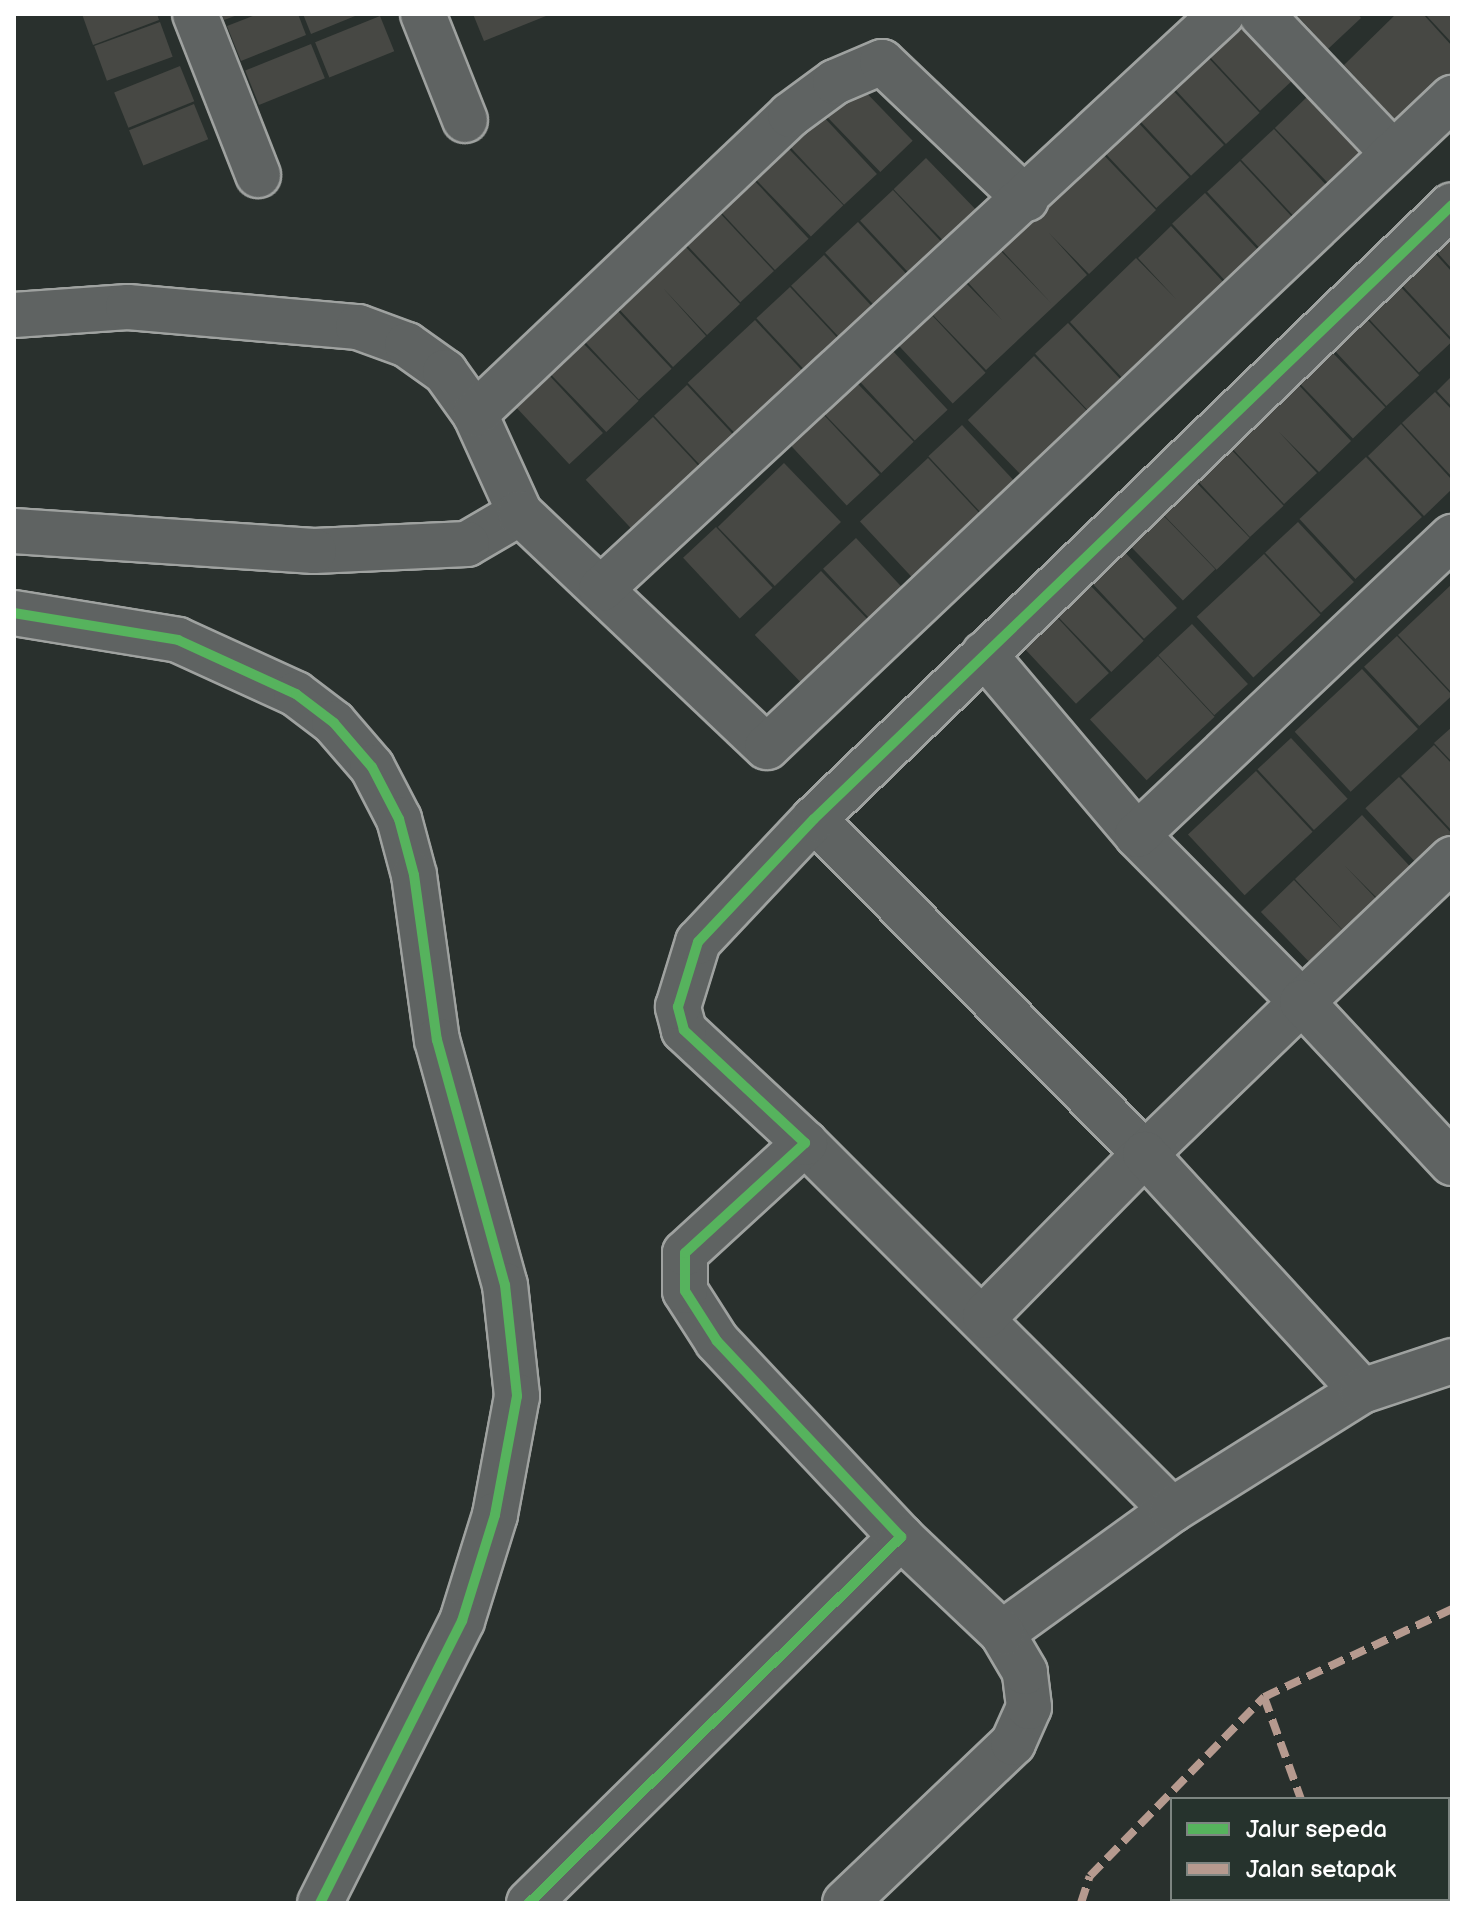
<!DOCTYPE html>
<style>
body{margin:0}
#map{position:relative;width:1466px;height:1917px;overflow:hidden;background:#29302d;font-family:"Balsamiq Sans",sans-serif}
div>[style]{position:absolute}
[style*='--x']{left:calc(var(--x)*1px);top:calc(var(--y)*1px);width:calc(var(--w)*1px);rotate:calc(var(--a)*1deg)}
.building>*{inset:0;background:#474844;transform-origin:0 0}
.roads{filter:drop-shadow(2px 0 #9fa2a0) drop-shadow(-2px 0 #9fa2a0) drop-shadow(0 2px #9fa2a0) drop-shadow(0 -2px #9fa2a0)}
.minor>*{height:44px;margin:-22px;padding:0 22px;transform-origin:22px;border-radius:22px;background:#5f6362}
.quiet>*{height:8px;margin-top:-4px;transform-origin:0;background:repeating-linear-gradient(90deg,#b69a8f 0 16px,transparent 0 24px)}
.cycleway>*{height:10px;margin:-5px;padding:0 5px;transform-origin:5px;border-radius:5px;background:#56b35d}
span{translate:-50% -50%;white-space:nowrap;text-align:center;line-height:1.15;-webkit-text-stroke:6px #26332d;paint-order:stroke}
.frame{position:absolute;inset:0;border:16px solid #fff;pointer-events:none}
.legend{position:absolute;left:1170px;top:1797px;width:280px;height:104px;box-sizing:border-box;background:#26332d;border:2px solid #7d8581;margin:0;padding:10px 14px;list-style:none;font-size:24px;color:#fff}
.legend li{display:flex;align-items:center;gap:16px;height:40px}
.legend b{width:40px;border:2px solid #7d8581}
</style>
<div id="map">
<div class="building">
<i style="clip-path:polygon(82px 14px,157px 14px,159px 20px,93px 45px)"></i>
<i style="clip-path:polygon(222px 14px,240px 14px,224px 20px)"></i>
<i style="clip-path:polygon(258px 14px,298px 14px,306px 35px,241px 61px,227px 26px)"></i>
<i style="clip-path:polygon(303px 14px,360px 14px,311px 34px)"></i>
<i style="clip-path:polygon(473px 14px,551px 14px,484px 41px)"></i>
<i style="clip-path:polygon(1296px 14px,1358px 14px,1361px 18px,1328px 49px)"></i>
<i style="clip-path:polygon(1396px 14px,1423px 14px,1452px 46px,1452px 74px,1400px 125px,1344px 65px)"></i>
<i style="clip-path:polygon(1425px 14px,1452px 14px,1452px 43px)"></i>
<i style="left:380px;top:16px;width:38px;height:70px;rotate:68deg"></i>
<i style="left:1237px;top:20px;width:82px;height:45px;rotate:47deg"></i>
<i style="left:160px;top:22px;width:37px;height:70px;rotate:70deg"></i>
<i style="left:311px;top:44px;width:37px;height:71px;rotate:68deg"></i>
<i style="left:1203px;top:52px;width:83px;height:46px;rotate:47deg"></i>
<i style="left:180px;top:66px;width:38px;height:71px;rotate:68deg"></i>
<i style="left:855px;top:81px;width:83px;height:45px;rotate:46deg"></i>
<i style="left:1168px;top:85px;width:82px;height:45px;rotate:47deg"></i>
<i style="left:1308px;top:96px;width:83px;height:46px;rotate:46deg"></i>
<i style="left:194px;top:104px;width:38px;height:70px;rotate:68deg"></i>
<i style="left:821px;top:114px;width:82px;height:45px;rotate:47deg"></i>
<i style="left:1134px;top:118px;width:81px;height:45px;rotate:47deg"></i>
<i style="left:1274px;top:129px;width:82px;height:45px;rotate:47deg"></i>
<i style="left:787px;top:147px;width:81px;height:45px;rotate:46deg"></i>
<i style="clip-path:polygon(1099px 150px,1156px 210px,1089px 274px,1049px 233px,1087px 275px,986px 370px,929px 311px,962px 279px,1002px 320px,964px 278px,997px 247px,1051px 303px,998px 246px)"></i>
<i style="left:926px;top:158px;width:83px;height:45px;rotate:46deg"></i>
<i style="left:1240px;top:161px;width:82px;height:45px;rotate:47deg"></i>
<i style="left:752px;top:178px;width:83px;height:46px;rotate:47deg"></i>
<i style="left:893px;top:190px;width:82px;height:45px;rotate:47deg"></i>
<i style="left:1205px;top:193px;width:83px;height:45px;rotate:47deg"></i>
<i style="left:718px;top:211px;width:82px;height:46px;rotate:47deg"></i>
<i style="left:858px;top:222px;width:83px;height:45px;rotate:47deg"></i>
<i style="clip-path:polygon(1171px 226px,1227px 286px,1126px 382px,1070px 322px,1136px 258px,1176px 299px,1138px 258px)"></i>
<i style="clip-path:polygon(1452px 232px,1452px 269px,1434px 249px)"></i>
<i style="clip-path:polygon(683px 244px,740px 304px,707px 335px,663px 288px,706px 336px,673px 367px,617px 307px)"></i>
<i style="clip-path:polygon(1433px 251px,1452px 272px,1452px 339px,1399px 282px)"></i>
<i style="left:824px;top:255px;width:82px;height:45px;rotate:47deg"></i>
<i style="left:1398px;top:284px;width:79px;height:45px;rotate:47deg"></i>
<i style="left:790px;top:287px;width:83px;height:46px;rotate:47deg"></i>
<i style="left:615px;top:308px;width:83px;height:45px;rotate:47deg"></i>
<i style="left:929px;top:312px;width:83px;height:45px;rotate:47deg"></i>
<i style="left:1364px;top:316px;width:81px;height:45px;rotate:47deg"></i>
<i style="left:755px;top:320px;width:82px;height:92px;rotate:47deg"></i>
<i style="left:1068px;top:323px;width:83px;height:45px;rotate:47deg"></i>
<i style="left:581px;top:341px;width:83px;height:45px;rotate:46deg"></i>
<i style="left:891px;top:349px;width:83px;height:45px;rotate:47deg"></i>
<i style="left:1329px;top:349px;width:81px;height:45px;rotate:46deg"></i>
<i style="left:1034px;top:356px;width:83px;height:92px;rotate:46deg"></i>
<i style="left:547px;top:373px;width:82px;height:46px;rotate:47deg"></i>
<i style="clip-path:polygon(1452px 376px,1452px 407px,1437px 391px)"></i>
<i style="clip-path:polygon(1295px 381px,1351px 441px,1319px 472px,1279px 432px,1317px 473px,1284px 504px,1228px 444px)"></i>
<i style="left:856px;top:382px;width:83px;height:45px;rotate:46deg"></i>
<i style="left:687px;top:385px;width:82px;height:45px;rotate:47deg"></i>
<i style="clip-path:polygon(1435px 392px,1452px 410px,1452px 477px,1402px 423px)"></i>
<i style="left:823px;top:414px;width:83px;height:45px;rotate:47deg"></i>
<i style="left:653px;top:417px;width:81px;height:92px;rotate:47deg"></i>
<i style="clip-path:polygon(1401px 424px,1452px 480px,1452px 489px,1424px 516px,1368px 456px)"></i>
<i style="left:962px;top:425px;width:83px;height:46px;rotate:47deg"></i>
<i style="left:1227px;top:445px;width:83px;height:46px;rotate:47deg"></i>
<i style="left:1366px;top:457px;width:82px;height:91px;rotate:47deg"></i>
<i style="left:928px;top:458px;width:82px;height:93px;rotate:47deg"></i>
<i style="left:784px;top:463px;width:82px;height:92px;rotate:46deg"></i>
<i style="left:1192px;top:478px;width:83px;height:46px;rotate:46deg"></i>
<i style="left:1159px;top:511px;width:81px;height:45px;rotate:46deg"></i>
<i style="left:1298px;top:522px;width:82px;height:45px;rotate:47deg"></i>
<i style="left:716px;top:527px;width:83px;height:45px;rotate:47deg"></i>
<i style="left:856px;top:538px;width:83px;height:45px;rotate:47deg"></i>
<i style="left:1121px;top:548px;width:82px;height:45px;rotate:47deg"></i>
<i style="left:1264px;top:554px;width:83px;height:92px;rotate:47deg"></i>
<i style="left:821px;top:571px;width:83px;height:92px;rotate:46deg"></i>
<i style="left:1086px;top:581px;width:83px;height:45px;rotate:46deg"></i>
<i style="clip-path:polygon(1452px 584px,1452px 693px,1398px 635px)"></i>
<i style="left:1053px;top:613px;width:82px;height:45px;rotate:47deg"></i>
<i style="left:1192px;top:624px;width:82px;height:46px;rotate:47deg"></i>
<i style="left:1397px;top:636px;width:81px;height:45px;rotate:47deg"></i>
<i style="left:1158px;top:656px;width:83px;height:93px;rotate:47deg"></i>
<i style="left:1362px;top:669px;width:82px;height:92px;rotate:47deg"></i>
<i style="clip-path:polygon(1452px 727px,1452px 762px,1434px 743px)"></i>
<i style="left:1291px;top:738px;width:83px;height:46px;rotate:47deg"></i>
<i style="clip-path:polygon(1434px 745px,1452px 764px,1452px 831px,1401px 776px)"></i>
<i style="left:1256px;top:771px;width:83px;height:93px;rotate:47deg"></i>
<i style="left:1399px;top:777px;width:77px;height:46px;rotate:47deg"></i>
<i style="clip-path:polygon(1362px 815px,1418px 875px,1385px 906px,1345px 866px,1384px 907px,1351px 939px,1295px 879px)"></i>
<i style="left:1294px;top:880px;width:83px;height:46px;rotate:46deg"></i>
</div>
<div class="roads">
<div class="minor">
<i style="--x:195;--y:14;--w:173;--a:68.6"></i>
<i style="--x:423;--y:14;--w:114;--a:68.4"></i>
<i style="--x:1261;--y:14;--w:192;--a:46.5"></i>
<i style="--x:14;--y:315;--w:114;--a:-4"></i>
<i style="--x:128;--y:307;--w:231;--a:5"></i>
<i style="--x:358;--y:327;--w:52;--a:20.2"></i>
<i style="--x:407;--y:345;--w:47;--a:35.4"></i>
<i style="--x:445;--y:372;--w:52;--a:54.5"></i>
<i style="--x:475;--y:414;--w:109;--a:65.6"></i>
<i style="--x:520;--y:513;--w:61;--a:149.7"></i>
<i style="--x:467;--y:544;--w:153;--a:177.4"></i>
<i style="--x:314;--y:551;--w:301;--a:-176.2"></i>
<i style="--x:475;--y:414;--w:434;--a:-43.5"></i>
<i style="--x:790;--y:115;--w:56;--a:-36.3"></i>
<i style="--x:835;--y:82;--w:51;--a:-23.1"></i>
<i style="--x:882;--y:62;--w:199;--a:43.6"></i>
<i style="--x:520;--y:513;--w:340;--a:43.5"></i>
<i style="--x:767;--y:747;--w:944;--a:-43.45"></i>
<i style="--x:601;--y:589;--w:846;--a:-42.8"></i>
<i style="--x:14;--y:613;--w:166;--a:9.3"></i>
<i style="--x:178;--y:640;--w:130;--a:24.6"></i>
<i style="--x:296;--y:694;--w:48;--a:37.3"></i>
<i style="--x:334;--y:723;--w:58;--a:49.2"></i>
<i style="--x:372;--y:767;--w:59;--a:62.6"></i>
<i style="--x:399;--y:819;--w:58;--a:75"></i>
<i style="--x:414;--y:875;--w:167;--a:82.1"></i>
<i style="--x:437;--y:1040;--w:254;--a:74.5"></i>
<i style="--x:505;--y:1285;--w:112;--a:83.8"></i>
<i style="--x:517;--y:1396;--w:121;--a:100.5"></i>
<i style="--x:495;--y:1515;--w:111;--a:107.3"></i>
<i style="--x:462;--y:1621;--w:316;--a:116.7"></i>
<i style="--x:814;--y:819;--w:471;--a:45.3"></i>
<i style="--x:1145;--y:1154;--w:219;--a:-44.1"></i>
<i style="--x:1302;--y:1002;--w:235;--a:-134.7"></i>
<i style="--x:1137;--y:835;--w:237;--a:-130.2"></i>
<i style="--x:1137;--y:835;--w:434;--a:-43.4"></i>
<i style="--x:1452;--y:859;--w:207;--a:136.4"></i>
<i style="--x:1302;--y:1002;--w:220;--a:47"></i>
<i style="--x:805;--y:1143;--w:519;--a:45"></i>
<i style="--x:985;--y:1316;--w:228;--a:-45.4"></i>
<i style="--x:1145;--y:1154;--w:321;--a:47.5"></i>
<i style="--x:1002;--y:1633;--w:210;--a:-35.9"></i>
<i style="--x:1172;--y:1510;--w:224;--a:-32.1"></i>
<i style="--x:1362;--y:1391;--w:95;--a:-18.4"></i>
<i style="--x:1341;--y:1899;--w:4;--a:63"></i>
<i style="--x:529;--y:1903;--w:522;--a:-44.53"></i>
<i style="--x:901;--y:1537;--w:269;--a:-133.2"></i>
<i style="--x:717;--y:1341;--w:59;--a:-122.6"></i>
<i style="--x:685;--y:1291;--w:38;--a:-90"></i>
<i style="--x:685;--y:1253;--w:163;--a:-42.5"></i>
<i style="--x:805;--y:1143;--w:166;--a:-137"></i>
<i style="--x:684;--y:1030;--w:24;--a:-105"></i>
<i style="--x:678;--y:1007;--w:68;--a:-72.9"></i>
<i style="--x:698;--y:942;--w:169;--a:-46.7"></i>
<i style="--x:814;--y:819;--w:885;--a:-43.9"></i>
<i style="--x:845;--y:1903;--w:232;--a:-43.6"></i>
<i style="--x:1013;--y:1743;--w:39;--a:-66"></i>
<i style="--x:1029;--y:1707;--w:35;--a:-97"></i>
<i style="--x:1025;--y:1672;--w:45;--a:-120.5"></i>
<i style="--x:1002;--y:1633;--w:139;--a:-136.5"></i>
</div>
</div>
<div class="quiet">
<i style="--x:1264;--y:1697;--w:109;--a:70.1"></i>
<i style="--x:1081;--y:1903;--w:28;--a:-72"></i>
<i style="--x:1090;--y:1876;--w:250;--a:-45.8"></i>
<i style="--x:1264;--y:1697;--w:208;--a:-25.1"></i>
</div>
<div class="cycleway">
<i style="--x:14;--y:613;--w:166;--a:9.3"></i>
<i style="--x:178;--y:640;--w:130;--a:24.6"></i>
<i style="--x:296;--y:694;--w:48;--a:37.3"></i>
<i style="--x:334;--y:723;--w:58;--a:49.2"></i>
<i style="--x:372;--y:767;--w:59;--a:62.6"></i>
<i style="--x:399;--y:819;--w:58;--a:75"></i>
<i style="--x:414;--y:875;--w:167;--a:82.1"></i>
<i style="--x:437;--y:1040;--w:254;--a:74.5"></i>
<i style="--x:505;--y:1285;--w:112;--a:83.8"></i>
<i style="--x:517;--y:1396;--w:121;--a:100.5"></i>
<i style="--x:495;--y:1515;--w:111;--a:107.3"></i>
<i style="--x:462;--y:1621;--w:316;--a:116.7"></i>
<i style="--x:529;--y:1903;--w:522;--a:-44.53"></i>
<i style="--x:901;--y:1537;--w:269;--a:-133.2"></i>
<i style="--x:717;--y:1341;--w:59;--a:-122.6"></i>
<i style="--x:685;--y:1291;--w:38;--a:-90"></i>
<i style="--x:685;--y:1253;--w:163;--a:-42.5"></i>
<i style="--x:805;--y:1143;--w:166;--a:-137"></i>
<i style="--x:684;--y:1030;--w:24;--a:-105"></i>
<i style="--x:678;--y:1007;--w:68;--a:-72.9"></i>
<i style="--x:698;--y:942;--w:169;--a:-46.7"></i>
<i style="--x:814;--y:819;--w:885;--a:-43.9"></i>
</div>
<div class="frame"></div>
<ul class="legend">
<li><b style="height:10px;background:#56b35d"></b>Jalur sepeda</li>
<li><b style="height:10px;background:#b69a8f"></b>Jalan setapak</li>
</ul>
</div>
